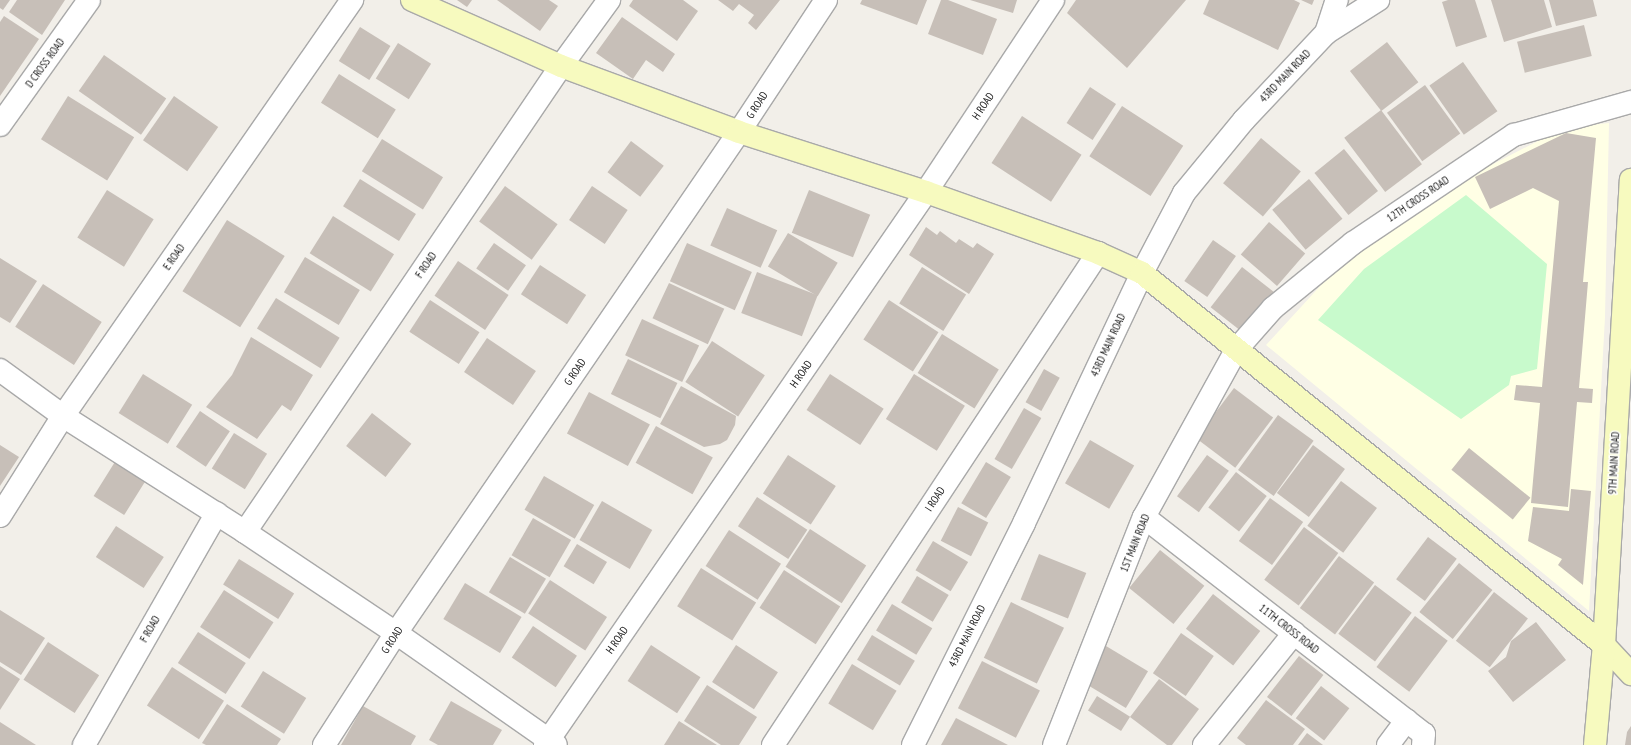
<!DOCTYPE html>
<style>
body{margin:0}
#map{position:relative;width:1631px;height:745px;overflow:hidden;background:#f2efe9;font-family:"PT Sans Narrow",sans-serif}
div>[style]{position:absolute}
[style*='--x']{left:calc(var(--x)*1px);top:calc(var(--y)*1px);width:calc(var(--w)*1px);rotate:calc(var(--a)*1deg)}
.education>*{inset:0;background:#ffffe5}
.park>*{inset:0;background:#c8facc}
.building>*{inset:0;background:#c7bfb8;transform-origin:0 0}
.roads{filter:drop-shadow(1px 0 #a9a9a9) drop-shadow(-1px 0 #a9a9a9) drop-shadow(0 1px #a9a9a9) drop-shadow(0 -1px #a9a9a9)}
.street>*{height:22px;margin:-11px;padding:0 11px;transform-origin:11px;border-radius:11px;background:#fff}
.secondary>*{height:22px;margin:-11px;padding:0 11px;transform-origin:11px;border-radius:11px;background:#f7fabf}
span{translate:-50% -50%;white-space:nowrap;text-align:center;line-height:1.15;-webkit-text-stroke:3px #fff;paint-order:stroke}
.street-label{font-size:11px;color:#222}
</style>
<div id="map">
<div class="education">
<i style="clip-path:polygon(1609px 123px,1605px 317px,1589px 611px,1266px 345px,1323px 283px,1355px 255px,1388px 230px,1472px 175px,1563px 128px)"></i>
</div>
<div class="park">
<i style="clip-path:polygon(1466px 195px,1547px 264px,1537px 369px,1511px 376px,1509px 385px,1461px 419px,1318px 320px,1364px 269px)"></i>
</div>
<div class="building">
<i style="clip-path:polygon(0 0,10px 0,3px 10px,0 8px)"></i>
<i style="clip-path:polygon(17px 0,65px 0,42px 35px,9px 12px)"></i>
<i style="clip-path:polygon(457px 0,472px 0,467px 7px)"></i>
<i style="clip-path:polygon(497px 0,549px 0,558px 6px,540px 31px)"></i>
<i style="clip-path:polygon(633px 0,683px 0,698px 11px,677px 41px,629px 6px)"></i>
<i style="clip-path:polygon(718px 0,780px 0,756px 30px,748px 23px,754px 15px,739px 4px,733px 11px)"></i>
<i style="clip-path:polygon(862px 0,927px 0,917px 25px,860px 4px)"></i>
<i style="clip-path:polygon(941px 0,948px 0,997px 19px,983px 55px,928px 34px)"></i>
<i style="clip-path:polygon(970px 0,1017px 0,1013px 13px)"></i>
<i style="clip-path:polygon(1076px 0,1186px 0,1127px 68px,1067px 13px)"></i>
<i style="clip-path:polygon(1209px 0,1294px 0,1300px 3px,1278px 50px,1203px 14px)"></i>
<i style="clip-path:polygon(1301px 0,1314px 0,1312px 5px)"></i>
<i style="clip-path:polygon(1448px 0,1475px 0,1487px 37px,1456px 47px,1442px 2px)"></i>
<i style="clip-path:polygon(1491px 0,1544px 0,1552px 27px,1504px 42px)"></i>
<i style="clip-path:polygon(1549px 0,1593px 0,1597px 16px,1556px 26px)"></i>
<i style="clip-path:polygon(4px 16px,39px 39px,0 96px,0 22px)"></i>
<i style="clip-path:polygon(622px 17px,675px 54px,663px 72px,646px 60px,633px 79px,596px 53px)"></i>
<i style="left:1584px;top:25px;width:32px;height:69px;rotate:76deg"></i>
<i style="left:360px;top:27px;width:36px;height:40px;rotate:32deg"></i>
<i style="left:1387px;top:42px;width:51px;height:47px;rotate:52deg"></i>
<i style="left:398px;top:43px;width:39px;height:42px;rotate:32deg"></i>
<i style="left:104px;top:55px;width:76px;height:44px;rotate:35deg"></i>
<i style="left:1463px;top:62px;width:60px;height:41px;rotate:55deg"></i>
<i style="left:339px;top:74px;width:67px;height:34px;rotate:32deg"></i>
<i style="left:1425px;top:85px;width:60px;height:47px;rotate:54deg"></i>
<i style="left:1090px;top:87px;width:31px;height:43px;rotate:33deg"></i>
<i style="left:68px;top:96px;width:78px;height:51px;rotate:32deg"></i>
<i style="left:174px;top:96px;width:54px;height:54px;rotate:35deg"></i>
<i style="left:1122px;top:106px;width:73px;height:60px;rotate:33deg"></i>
<i style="left:1381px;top:110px;width:68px;height:46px;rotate:53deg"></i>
<i style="left:1022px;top:116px;width:71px;height:56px;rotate:33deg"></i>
<i style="clip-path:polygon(1566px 133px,1596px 138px,1583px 282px,1588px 282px,1579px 388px,1593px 389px,1592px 403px,1577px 402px,1568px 507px,1531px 503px,1540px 403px,1514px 400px,1516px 385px,1542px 387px,1559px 201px,1533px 188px,1490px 209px,1475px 177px)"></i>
<i style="left:1261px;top:138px;width:52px;height:59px;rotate:40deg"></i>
<i style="left:382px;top:139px;width:72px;height:38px;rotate:32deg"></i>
<i style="left:631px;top:141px;width:41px;height:39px;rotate:37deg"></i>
<i style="left:1344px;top:149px;width:54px;height:38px;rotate:51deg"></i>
<i style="left:360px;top:179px;width:66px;height:32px;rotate:32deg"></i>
<i style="left:1309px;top:179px;width:52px;height:48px;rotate:50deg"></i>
<i style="left:505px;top:186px;width:65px;height:44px;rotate:36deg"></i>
<i style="left:592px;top:186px;width:43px;height:41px;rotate:34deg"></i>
<i style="left:107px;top:190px;width:55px;height:56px;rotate:32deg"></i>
<i style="left:809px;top:190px;width:66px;height:46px;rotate:22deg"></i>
<i style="left:727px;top:208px;width:55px;height:41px;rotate:24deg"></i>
<i style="left:333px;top:216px;width:72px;height:44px;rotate:32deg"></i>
<i style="left:227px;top:220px;width:68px;height:84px;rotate:32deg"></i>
<i style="left:1269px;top:222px;width:48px;height:43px;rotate:41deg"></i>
<i style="clip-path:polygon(926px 227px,937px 235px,940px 231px,956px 243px,959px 239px,973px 248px,977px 243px,994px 254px,969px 294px,909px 255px)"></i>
<i style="left:788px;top:233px;width:58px;height:39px;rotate:31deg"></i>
<i style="left:1213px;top:240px;width:28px;height:50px;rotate:35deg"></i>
<i style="left:494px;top:243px;width:39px;height:31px;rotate:35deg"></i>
<i style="left:687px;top:243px;width:71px;height:42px;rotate:24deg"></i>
<i style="left:305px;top:257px;width:64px;height:41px;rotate:31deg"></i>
<i style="clip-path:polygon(0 258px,37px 281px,10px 323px,0 317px)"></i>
<i style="left:458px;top:261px;width:61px;height:42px;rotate:34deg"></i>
<i style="left:540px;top:265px;width:55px;height:35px;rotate:33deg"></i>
<i style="left:922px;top:267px;width:52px;height:43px;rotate:32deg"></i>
<i style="left:1242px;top:267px;width:41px;height:51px;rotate:38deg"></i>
<i style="left:757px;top:272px;width:65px;height:44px;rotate:21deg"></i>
<i style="left:669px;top:283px;width:61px;height:39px;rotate:25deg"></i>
<i style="left:43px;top:284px;width:70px;height:51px;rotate:33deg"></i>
<i style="left:276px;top:298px;width:75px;height:36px;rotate:32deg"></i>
<i style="left:430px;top:300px;width:59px;height:38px;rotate:33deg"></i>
<i style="left:889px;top:300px;width:59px;height:47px;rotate:33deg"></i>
<i style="left:642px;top:319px;width:63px;height:40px;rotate:25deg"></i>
<i style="left:942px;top:334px;width:67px;height:46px;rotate:32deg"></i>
<i style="clip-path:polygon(251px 337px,313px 375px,291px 411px,282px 405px,257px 439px,206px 407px,232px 375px)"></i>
<i style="left:487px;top:338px;width:59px;height:41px;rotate:34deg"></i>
<i style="left:712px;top:341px;width:63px;height:49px;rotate:33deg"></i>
<i style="left:628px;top:359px;width:55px;height:39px;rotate:26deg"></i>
<i style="left:1044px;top:369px;width:18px;height:38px;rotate:29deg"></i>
<i style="left:143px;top:374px;width:58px;height:46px;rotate:32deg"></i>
<i style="left:830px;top:374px;width:64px;height:43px;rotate:33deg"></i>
<i style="left:914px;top:374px;width:60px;height:53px;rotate:32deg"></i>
<i style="clip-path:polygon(681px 386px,736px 416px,735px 425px,727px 440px,720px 444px,704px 447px,660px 424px)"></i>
<i style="left:1234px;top:388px;width:49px;height:63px;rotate:37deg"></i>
<i style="left:589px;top:392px;width:69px;height:47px;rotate:28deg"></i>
<i style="left:1024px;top:408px;width:20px;height:59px;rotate:30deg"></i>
<i style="left:200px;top:411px;width:36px;height:43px;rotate:34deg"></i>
<i style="left:372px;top:413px;width:50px;height:42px;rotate:38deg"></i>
<i style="left:1278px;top:415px;width:44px;height:68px;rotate:36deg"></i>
<i style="left:656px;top:426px;width:65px;height:42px;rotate:29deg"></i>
<i style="left:234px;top:433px;width:39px;height:42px;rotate:32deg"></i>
<i style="left:1090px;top:440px;width:51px;height:50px;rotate:30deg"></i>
<i style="clip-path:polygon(0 445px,19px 457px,0 486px)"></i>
<i style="left:1313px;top:445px;width:40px;height:60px;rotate:37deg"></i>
<i style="left:1469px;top:448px;width:79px;height:28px;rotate:39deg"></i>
<i style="left:788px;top:455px;width:57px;height:46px;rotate:33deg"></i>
<i style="left:1207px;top:455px;width:27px;height:51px;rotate:36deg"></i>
<i style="left:118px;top:457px;width:36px;height:46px;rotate:32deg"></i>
<i style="left:986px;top:462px;width:29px;height:48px;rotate:31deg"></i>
<i style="left:1236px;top:472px;width:39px;height:45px;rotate:38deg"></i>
<i style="left:544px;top:476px;width:58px;height:39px;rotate:30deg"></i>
<i style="left:1341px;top:481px;width:45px;height:56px;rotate:37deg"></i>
<i style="clip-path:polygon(1571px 489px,1591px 491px,1583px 585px,1558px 565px,1562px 559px,1528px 541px,1533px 507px,1569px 511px)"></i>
<i style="left:757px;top:497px;width:60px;height:35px;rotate:33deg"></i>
<i style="left:1270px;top:498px;width:41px;height:53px;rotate:36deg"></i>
<i style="left:602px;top:501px;width:58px;height:45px;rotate:30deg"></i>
<i style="left:958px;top:507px;width:34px;height:38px;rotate:27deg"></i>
<i style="left:533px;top:518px;width:44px;height:43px;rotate:30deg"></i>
<i style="left:116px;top:526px;width:57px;height:37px;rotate:33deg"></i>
<i style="left:1304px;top:527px;width:43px;height:66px;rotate:37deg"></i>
<i style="left:810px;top:529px;width:67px;height:45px;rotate:33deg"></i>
<i style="left:729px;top:530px;width:62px;height:43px;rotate:33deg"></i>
<i style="left:1428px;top:537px;width:36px;height:53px;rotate:37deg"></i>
<i style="left:933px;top:541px;width:41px;height:34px;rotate:31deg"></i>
<i style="left:577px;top:544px;width:35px;height:26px;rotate:31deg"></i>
<i style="left:1160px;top:550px;width:57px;height:49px;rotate:39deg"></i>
<i style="left:1039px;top:554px;width:51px;height:49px;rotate:22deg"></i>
<i style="left:1339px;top:556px;width:44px;height:65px;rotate:37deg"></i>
<i style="left:510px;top:557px;width:42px;height:41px;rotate:31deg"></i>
<i style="left:239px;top:559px;width:65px;height:30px;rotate:32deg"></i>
<i style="left:1459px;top:563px;width:43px;height:63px;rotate:39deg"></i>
<i style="left:701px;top:568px;width:65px;height:45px;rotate:32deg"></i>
<i style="left:784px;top:570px;width:67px;height:45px;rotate:33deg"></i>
<i style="left:917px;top:576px;width:37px;height:31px;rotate:31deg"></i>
<i style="left:550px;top:580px;width:68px;height:40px;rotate:33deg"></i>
<i style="left:465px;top:583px;width:66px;height:42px;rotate:31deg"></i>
<i style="left:1375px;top:585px;width:46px;height:61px;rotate:37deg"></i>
<i style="left:224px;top:590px;width:59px;height:44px;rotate:33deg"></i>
<i style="left:1494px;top:592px;width:43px;height:62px;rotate:38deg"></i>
<i style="left:1213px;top:594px;width:60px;height:44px;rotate:38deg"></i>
<i style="left:1011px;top:602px;width:59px;height:62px;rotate:26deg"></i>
<i style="left:892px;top:604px;width:47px;height:31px;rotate:31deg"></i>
<i style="clip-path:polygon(0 610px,45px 638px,21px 675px,0 662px)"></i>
<i style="left:1415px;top:616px;width:41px;height:64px;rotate:37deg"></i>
<i style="clip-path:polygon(1536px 622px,1566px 660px,1513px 702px,1488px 671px,1506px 657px,1511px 641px)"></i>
<i style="left:533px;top:626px;width:53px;height:38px;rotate:34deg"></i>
<i style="left:198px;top:632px;width:57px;height:37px;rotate:33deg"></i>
<i style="left:1181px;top:633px;width:40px;height:49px;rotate:35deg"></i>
<i style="left:872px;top:635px;width:50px;height:29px;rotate:31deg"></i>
<i style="left:48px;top:642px;width:61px;height:45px;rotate:33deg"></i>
<i style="left:651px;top:645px;width:59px;height:43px;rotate:33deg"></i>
<i style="left:736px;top:645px;width:50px;height:44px;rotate:33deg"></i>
<i style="left:1106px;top:646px;width:49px;height:43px;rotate:31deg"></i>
<i style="left:1299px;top:656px;width:31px;height:52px;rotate:38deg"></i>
<i style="left:982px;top:661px;width:65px;height:53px;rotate:27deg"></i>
<i style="left:852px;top:664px;width:52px;height:46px;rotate:31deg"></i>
<i style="clip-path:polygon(0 666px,20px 679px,0 710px)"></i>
<i style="left:172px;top:667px;width:62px;height:46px;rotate:33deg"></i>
<i style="left:263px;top:671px;width:51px;height:42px;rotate:32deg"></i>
<i style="clip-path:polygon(1159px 679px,1199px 709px,1172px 745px,1167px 745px,1130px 717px)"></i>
<i style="clip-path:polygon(707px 685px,757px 717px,739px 745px,721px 745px,684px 721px)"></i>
<i style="left:1321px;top:686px;width:36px;height:41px;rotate:38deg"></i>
<i style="left:1097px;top:696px;width:39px;height:17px;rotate:32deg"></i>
<i style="clip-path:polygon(1266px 700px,1305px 729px,1293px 745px,1246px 745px,1237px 738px)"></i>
<i style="clip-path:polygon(451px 701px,502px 730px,493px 745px,438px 745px,429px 740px)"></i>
<i style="clip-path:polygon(227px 704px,281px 739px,277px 745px,206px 745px,202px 743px)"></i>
<i style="clip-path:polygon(363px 706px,416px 736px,411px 745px,341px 745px)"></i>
<i style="clip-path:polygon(956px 718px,1008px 745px,941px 745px)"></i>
<i style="clip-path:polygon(679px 721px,717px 745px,664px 745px)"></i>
<i style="clip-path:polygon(0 722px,36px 745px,0 745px)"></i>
<i style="clip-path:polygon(1631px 726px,1631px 745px,1625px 745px,1627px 732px)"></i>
<i style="clip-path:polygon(1307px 733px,1323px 745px,1298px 745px)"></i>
</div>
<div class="roads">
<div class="street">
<i style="--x:1326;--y:33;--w:35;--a:-72"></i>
<i style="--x:0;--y:125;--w:153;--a:-54.5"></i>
<i style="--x:0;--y:370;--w:78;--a:36.1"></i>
<i style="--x:63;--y:416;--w:216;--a:32.5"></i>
<i style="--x:245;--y:532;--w:182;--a:33.8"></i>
<i style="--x:396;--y:633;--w:195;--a:35"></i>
<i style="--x:0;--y:516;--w:118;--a:-57.8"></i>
<i style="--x:63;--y:416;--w:507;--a:-55.21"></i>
<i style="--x:1144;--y:517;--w:354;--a:37.8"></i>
<i style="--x:1424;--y:734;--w:11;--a:95"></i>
<i style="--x:245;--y:532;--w:563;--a:-55.86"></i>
<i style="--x:561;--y:66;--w:82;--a:-54"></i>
<i style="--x:84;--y:745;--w:267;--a:-60.2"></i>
<i style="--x:324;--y:745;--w:133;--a:-57.3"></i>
<i style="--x:396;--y:633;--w:607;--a:-55.6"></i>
<i style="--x:739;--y:132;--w:158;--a:-56.6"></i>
<i style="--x:545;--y:745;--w:672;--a:-55.43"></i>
<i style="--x:926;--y:192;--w:230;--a:-56.5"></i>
<i style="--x:773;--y:745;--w:590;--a:-56.55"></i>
<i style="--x:913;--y:745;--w:248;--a:-63.4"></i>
<i style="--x:1024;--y:523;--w:276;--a:-64.7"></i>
<i style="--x:1142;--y:273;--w:90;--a:-62.3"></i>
<i style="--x:1184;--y:193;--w:94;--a:-50.6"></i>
<i style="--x:1244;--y:120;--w:120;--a:-46.7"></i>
<i style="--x:1326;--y:33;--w:62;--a:-32.4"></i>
<i style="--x:1054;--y:745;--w:245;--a:-68.5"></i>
<i style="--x:1144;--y:517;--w:191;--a:-61.1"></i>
<i style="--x:1236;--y:350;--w:56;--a:-48.6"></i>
<i style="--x:1273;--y:308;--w:103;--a:-39.1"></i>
<i style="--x:1353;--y:243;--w:194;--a:-33.9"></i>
<i style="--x:1514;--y:135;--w:122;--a:-15.8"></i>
<i style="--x:1204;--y:745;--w:144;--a:-51.2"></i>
<i style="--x:1388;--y:745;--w:31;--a:-53"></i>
</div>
<div class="secondary">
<i style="--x:412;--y:0;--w:163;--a:23.9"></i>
<i style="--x:561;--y:66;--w:190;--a:20.3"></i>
<i style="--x:739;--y:132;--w:196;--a:17.8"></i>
<i style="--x:926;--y:192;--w:182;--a:19.5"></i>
<i style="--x:1098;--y:253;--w:48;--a:24.4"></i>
<i style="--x:1142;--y:273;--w:593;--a:38.84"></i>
<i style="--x:1604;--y:645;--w:40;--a:47"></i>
<i style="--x:1595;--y:745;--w:100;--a:-84.9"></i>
<i style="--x:1604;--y:645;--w:466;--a:-86.7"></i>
</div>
</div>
<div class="street-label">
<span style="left:45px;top:63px;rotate:-54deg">D CROSS ROAD</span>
<span style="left:1285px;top:76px;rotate:-46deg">43RD MAIN ROAD</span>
<span style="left:757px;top:105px;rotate:-57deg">G ROAD</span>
<span style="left:983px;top:106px;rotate:-56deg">H ROAD</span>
<span style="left:1418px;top:199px;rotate:-34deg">12TH CROSS ROAD</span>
<span style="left:174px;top:257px;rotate:-55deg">E ROAD</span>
<span style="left:426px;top:265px;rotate:-56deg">F ROAD</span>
<span style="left:1108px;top:345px;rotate:-65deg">43RD MAIN ROAD</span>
<span style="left:575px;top:372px;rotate:-56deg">G ROAD</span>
<span style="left:801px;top:374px;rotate:-55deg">H ROAD</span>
<span style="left:1614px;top:463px;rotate:-87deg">9TH MAIN ROAD</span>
<span style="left:935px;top:499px;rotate:-57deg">I ROAD</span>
<span style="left:1135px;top:543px;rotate:-68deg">1ST MAIN ROAD</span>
<span style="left:150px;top:629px;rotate:-60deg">F ROAD</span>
<span style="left:1289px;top:629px;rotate:38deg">11TH CROSS ROAD</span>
<span style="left:967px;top:636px;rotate:-63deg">43RD MAIN ROAD</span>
<span style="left:392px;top:640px;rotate:-57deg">G ROAD</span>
<span style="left:617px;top:640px;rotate:-55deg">H ROAD</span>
</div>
</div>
